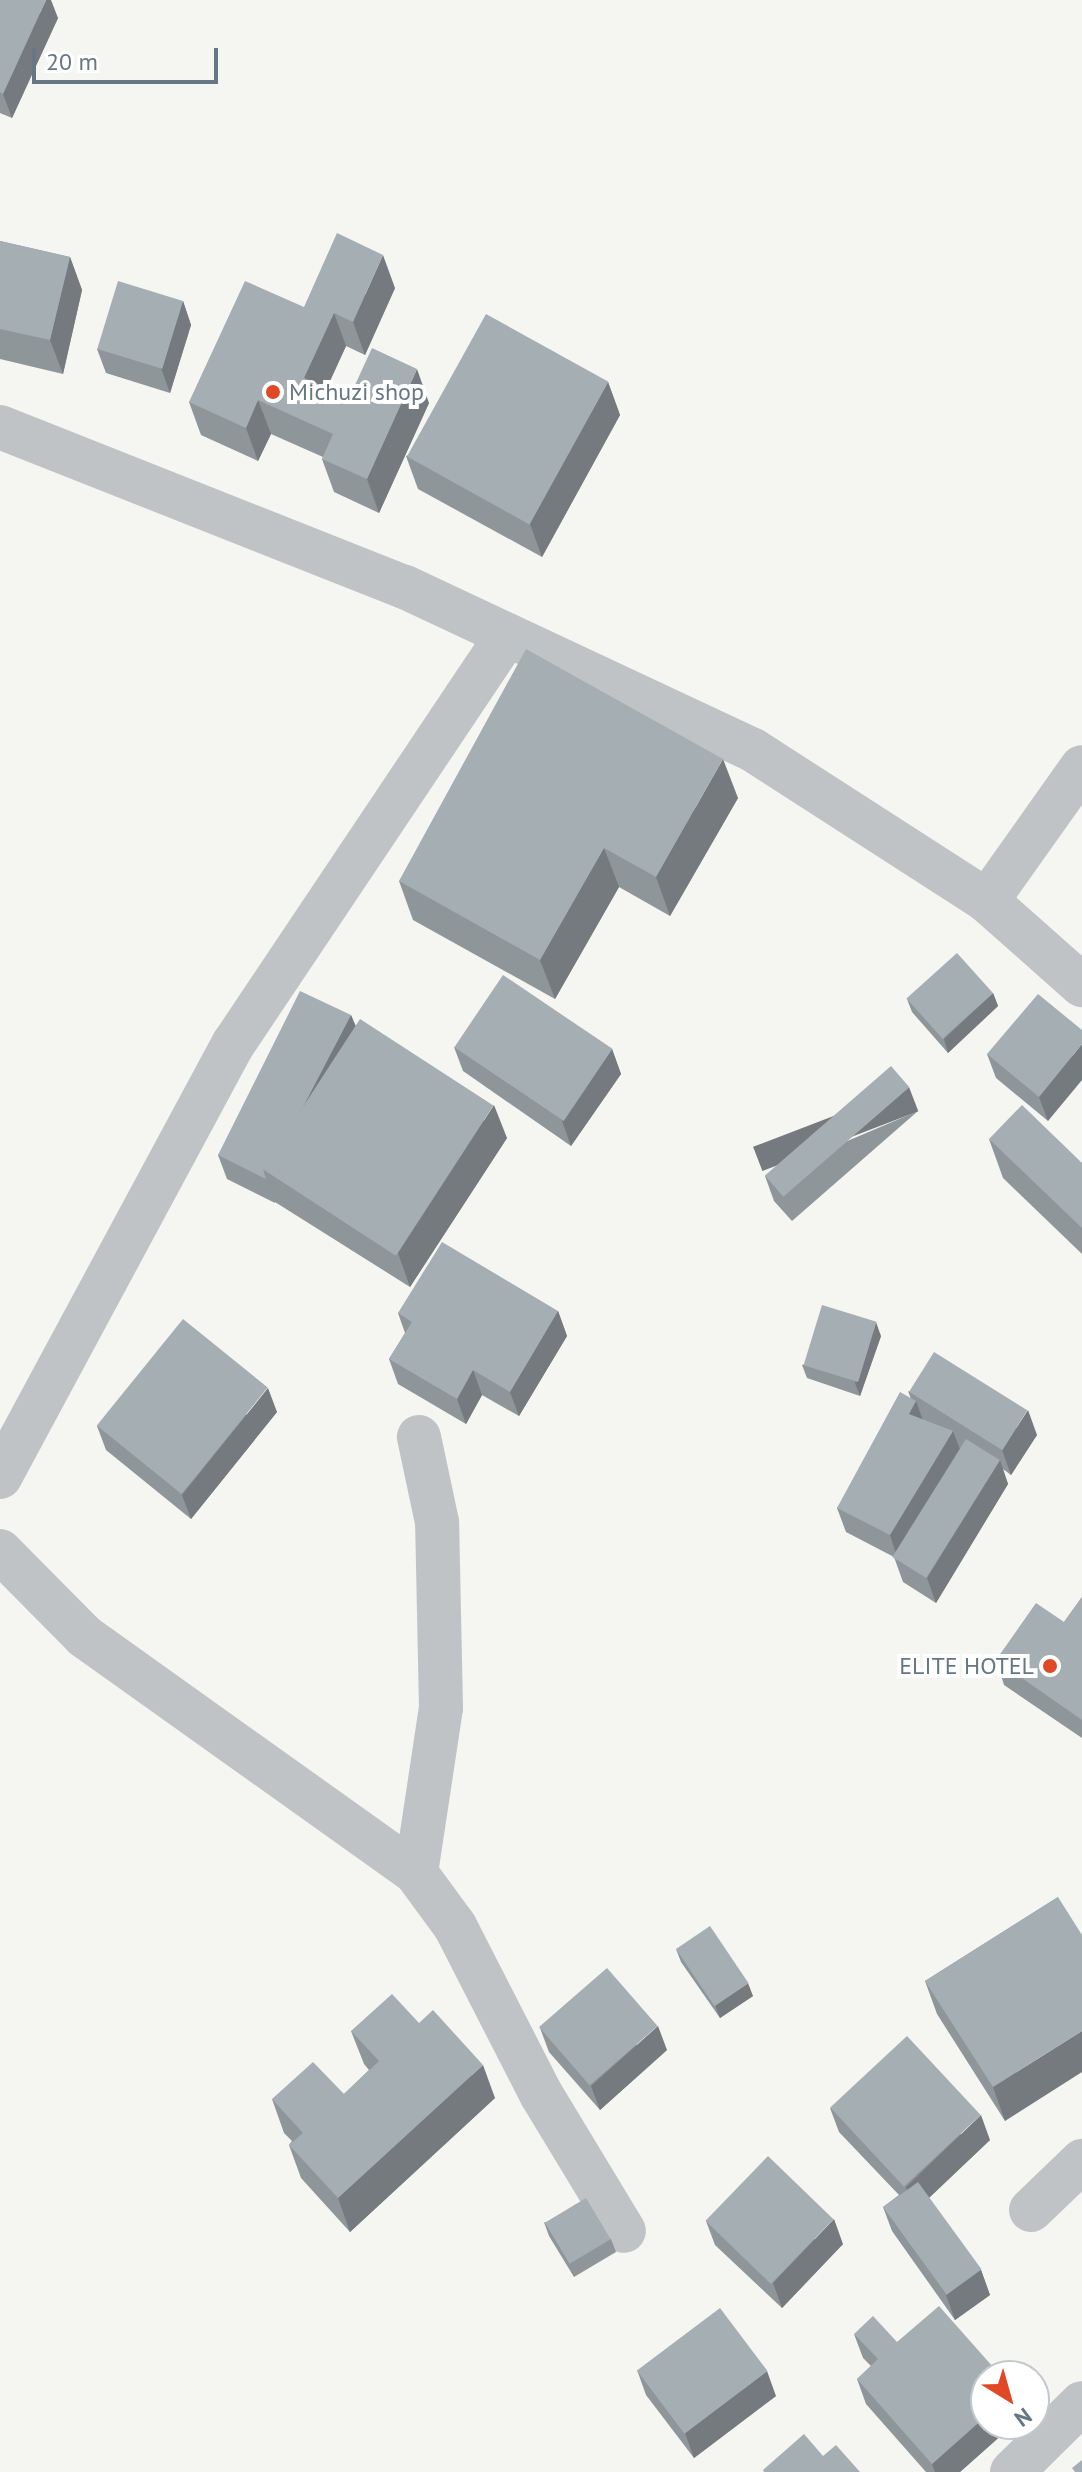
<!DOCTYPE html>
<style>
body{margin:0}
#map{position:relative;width:1082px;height:2472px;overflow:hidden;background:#f5f5f2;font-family:"PT Sans",sans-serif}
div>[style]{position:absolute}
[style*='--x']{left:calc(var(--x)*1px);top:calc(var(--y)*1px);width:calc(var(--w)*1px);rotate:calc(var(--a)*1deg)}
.minor>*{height:44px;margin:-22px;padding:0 22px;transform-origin:22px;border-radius:22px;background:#bfc3c6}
.wall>*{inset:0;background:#8e969a}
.shaded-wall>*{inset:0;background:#747a7d;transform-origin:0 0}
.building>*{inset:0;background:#a5aeb3;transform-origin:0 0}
.dots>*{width:22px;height:22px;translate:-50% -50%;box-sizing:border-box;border:4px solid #fff;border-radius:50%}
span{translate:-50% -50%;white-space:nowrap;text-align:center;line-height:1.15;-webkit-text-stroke:8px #fff;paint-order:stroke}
.poi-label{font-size:24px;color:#657782}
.left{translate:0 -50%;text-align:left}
.right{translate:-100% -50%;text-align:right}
.north{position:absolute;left:970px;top:2360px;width:80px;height:80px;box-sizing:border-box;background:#fff;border:2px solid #c1c9cd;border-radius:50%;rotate:143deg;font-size:22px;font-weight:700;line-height:32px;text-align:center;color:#657782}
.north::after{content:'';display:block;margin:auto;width:28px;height:36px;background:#e14926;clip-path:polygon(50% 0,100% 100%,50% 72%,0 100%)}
.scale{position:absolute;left:32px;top:48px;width:186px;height:36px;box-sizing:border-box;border:4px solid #657782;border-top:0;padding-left:10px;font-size:24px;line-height:28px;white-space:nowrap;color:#657782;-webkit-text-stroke:6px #fff;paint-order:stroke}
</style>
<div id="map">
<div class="minor">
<i style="--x:0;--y:427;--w:435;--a:21.6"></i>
<i style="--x:405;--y:587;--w:384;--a:25.1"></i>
<i style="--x:753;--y:750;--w:278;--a:32.8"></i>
<i style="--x:987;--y:901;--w:127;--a:41.5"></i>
<i style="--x:987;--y:901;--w:164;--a:-54.7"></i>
<i style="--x:0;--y:1477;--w:493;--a:-61.7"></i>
<i style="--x:234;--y:1043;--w:491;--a:-56.2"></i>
<i style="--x:0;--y:1551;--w:120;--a:45.3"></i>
<i style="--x:84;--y:1636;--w:408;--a:35.5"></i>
<i style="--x:416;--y:1873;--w:66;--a:53.7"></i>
<i style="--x:455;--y:1926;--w:189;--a:62.9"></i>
<i style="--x:541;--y:2094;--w:160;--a:58.8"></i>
<i style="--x:416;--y:1873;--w:167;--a:-81.4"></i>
<i style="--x:441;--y:1708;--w:186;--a:-91.2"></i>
<i style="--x:437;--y:1522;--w:87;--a:-102"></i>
<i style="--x:1031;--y:2210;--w:71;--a:-43.9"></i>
<i style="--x:1012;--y:2472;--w:98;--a:-44.6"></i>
</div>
<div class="wall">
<i style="clip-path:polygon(0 0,58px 18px,12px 118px,0 113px)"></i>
<i style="clip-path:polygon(0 241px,70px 257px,82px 290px,63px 374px,0 359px)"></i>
<i style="clip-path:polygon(395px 288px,365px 355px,346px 346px,327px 388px,349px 398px,429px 403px,379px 513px,334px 492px,322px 459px,323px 457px,271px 434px,258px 461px,201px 435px,189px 402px,304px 307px)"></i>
<i style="clip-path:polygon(183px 301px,191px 325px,170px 393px,106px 373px,97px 349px)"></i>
<i style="clip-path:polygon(608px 382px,620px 415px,542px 557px,418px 489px,406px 456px)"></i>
<i style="clip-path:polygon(738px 798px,670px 916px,619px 887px,555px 999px,413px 920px,399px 881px)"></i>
<i style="clip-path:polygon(993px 993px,998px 1006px,948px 1053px,912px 1012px,907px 999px)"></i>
<i style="clip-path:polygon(351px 1015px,356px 1026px,507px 1138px,410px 1287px,275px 1202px,275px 1203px,227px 1179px,218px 1155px)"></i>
<i style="clip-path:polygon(1082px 1030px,1048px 1121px,996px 1078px,987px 1054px)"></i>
<i style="clip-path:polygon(454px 1047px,612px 1049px,621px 1074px,571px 1146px,463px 1071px)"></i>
<i style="clip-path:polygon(918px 1111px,792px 1221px,774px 1201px,765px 1176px)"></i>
<i style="clip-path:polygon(989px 1139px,1082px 1163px,1082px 1254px,1003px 1178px)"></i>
<i style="clip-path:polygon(558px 1311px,567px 1336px,519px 1416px,482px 1395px,466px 1424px,398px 1384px,389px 1359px,405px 1333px,398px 1313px)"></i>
<i style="clip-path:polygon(881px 1336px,860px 1396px,807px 1378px,802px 1365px)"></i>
<i style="clip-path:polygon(908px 1391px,1037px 1435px,1011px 1475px,1003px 1469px,1008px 1484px,936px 1603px,903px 1582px,894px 1557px,846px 1532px,837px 1508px,911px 1399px)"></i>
<i style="clip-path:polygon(277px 1412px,191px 1519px,106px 1450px,97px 1426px)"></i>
<i style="clip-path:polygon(1082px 1597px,1082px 1738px,1004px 1685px,996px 1660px,1064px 1622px)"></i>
<i style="clip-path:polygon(1058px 1897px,1005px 2121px,937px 2014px,925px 1981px)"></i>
<i style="clip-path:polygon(676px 1949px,753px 1996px,720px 2018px,681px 1962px)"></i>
<i style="clip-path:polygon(419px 2023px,495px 2098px,350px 2232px,301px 2178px,289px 2145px,292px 2141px,284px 2133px,272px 2099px,344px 2094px,369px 2070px,364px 2064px,351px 2031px)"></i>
<i style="clip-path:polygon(540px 2028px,667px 2050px,600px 2110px,549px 2052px)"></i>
<i style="clip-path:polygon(830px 2108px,990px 2140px,929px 2198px,981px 2270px,990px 2295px,955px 2320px,892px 2231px,883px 2207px,899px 2195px,839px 2132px)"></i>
<i style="clip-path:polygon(706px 2221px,843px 2244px,782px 2308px,715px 2245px)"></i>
<i style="clip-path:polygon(544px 2222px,611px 2239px,616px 2252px,574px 2277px,549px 2236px)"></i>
<i style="clip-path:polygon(854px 2334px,897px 2342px,986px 2424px,1014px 2424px,960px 2472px,926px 2472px,866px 2404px,857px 2379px,871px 2366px,863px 2358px)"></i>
<i style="clip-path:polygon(637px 2370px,776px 2396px,694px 2458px,646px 2395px)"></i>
</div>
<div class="shaded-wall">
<i style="clip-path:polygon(46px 0,51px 0,58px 18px,12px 118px,3px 94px)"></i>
<i style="clip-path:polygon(383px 255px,395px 288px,365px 355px,353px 322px)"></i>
<i style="clip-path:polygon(70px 257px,82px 290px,63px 374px,50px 340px)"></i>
<i style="clip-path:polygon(183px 301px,191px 325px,170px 393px,161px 368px)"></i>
<i style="clip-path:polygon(334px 313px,346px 346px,316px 411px,304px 378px)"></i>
<i style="clip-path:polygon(417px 369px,429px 403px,379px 513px,367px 479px)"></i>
<i style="clip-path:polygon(608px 382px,620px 415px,542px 557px,530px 524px)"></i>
<i style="clip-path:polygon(258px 400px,271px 434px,258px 461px,246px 428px)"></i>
<i style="clip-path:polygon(723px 759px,738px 798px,670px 916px,656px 877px)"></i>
<i style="clip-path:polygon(604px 848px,619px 887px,555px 999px,540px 960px)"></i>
<i style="clip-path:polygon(993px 993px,998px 1006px,948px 1053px,944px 1039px)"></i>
<i style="clip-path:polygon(351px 1015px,360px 1039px,269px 1172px)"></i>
<i style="clip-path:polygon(1082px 1044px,1082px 1080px,1048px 1121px,1039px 1097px)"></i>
<i style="clip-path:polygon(612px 1049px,621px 1074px,571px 1146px,562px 1121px)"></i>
<i style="left:909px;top:1087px;width:26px;height:167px;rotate:69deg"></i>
<i style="clip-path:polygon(494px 1105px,507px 1138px,410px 1287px,398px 1253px)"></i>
<i style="clip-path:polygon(558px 1311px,567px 1336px,519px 1416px,510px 1392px)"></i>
<i style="clip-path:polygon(876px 1322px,881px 1336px,860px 1396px,855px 1383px)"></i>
<i style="clip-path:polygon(473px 1370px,482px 1395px,466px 1424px,457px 1399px)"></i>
<i style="clip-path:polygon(268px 1388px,277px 1412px,191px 1519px,182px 1495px)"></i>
<i style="clip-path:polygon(916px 1401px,925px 1426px,909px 1414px)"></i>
<i style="clip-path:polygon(1028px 1410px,1037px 1435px,1011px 1475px,1002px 1450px)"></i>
<i style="clip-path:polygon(953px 1431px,962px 1455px,898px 1560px,890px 1535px)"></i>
<i style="clip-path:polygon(1000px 1460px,1008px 1484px,936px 1603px,927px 1578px)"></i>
<i style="clip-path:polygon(748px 1983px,753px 1996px,720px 2018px,715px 2005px)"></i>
<i style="clip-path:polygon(658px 2026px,667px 2050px,600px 2110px,591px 2086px)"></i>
<i style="clip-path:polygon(1082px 2031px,1082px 2072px,1005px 2121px,993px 2087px)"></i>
<i style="clip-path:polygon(483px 2065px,495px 2098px,350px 2232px,338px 2198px)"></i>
<i style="clip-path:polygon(981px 2115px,990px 2140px,914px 2212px,906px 2187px)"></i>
<i style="clip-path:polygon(834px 2219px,843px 2244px,782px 2308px,773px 2283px)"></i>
<i style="clip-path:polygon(981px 2270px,990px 2295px,955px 2320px,946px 2295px)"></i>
<i style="clip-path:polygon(767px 2371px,776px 2396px,694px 2458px,685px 2433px)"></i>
<i style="clip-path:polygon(986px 2416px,986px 2424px,1014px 2424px,960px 2472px,935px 2472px,932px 2464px)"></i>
</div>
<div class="building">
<i style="clip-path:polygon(0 0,46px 0,3px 94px,0 92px)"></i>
<i style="clip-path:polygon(337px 233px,383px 255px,353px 322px,334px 313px,304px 378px,349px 398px,372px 348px,417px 369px,367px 479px,322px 459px,333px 434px,258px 400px,246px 428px,189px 402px,245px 281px,304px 307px)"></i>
<i style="clip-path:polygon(0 241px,70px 257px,50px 340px,0 329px)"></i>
<i style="left:118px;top:281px;width:68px;height:71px;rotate:17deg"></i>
<i style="left:486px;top:314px;width:140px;height:163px;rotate:29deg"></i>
<i style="clip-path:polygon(526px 649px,723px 759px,656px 877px,604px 848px,540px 960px,399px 881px)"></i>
<i style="left:957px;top:953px;width:54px;height:68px;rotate:48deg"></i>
<i style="left:503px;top:975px;width:132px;height:87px;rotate:34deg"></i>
<i style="clip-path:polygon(300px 991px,351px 1015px,303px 1107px,263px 1169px,266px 1179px,218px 1155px)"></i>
<i style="clip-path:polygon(1038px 994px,1082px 1030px,1082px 1044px,1039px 1097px,987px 1054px)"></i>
<i style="left:360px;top:1019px;width:159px;height:179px;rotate:33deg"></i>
<i style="left:891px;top:1066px;width:28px;height:167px;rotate:49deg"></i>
<i style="clip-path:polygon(1022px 1105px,1082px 1163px,1082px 1228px,989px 1139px)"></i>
<i style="clip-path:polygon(442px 1242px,558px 1311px,510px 1392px,473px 1370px,457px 1399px,389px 1359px,412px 1322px,398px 1313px)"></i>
<i style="left:822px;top:1305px;width:57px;height:63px;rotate:17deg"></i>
<i style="left:183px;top:1319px;width:109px;height:137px;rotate:39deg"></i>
<i style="left:934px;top:1352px;width:110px;height:47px;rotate:32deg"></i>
<i style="clip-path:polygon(900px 1392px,916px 1401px,909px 1414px,953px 1431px,890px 1535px,837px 1508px)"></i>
<i style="left:966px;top:1439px;width:40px;height:139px;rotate:32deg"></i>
<i style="clip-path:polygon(1082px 1597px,1082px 1720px,996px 1660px,1036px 1603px,1064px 1622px)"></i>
<i style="clip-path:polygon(1058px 1897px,1082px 1935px,1082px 2031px,993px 2087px,925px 1981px)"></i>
<i style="left:710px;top:1926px;width:69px;height:41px;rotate:56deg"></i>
<i style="left:607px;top:1968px;width:77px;height:90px;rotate:49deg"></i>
<i style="clip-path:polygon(392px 1994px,419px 2023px,433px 2010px,483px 2065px,338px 2198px,289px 2145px,303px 2133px,272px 2099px,313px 2062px,344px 2094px,379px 2061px,351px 2031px)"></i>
<i style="left:907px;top:2036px;width:108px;height:105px;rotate:47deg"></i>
<i style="left:768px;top:2156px;width:91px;height:90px;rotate:44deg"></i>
<i style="left:918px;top:2182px;width:108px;height:43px;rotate:54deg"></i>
<i style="left:586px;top:2198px;width:48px;height:48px;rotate:59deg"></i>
<i style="clip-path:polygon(939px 2306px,1001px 2376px,986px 2376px,986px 2416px,932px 2464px,857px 2379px,878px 2359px,854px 2334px,873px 2316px,897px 2342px)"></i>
<i style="left:720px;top:2308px;width:79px;height:104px;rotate:53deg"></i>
<i style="clip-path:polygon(804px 2434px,823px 2456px,836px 2445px,860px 2472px,764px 2472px,763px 2470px)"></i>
<i style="clip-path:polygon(1082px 2460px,1082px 2472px,1075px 2472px,1072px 2468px)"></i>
</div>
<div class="dots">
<i style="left:273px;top:392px;background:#e14926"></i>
<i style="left:1050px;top:1666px;background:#e14926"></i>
</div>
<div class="poi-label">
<span class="left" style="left:289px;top:392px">Michuzi shop</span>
<span class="right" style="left:1034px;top:1666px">ELITE HOTEL</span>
</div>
<div class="north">N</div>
<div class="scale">20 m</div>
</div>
